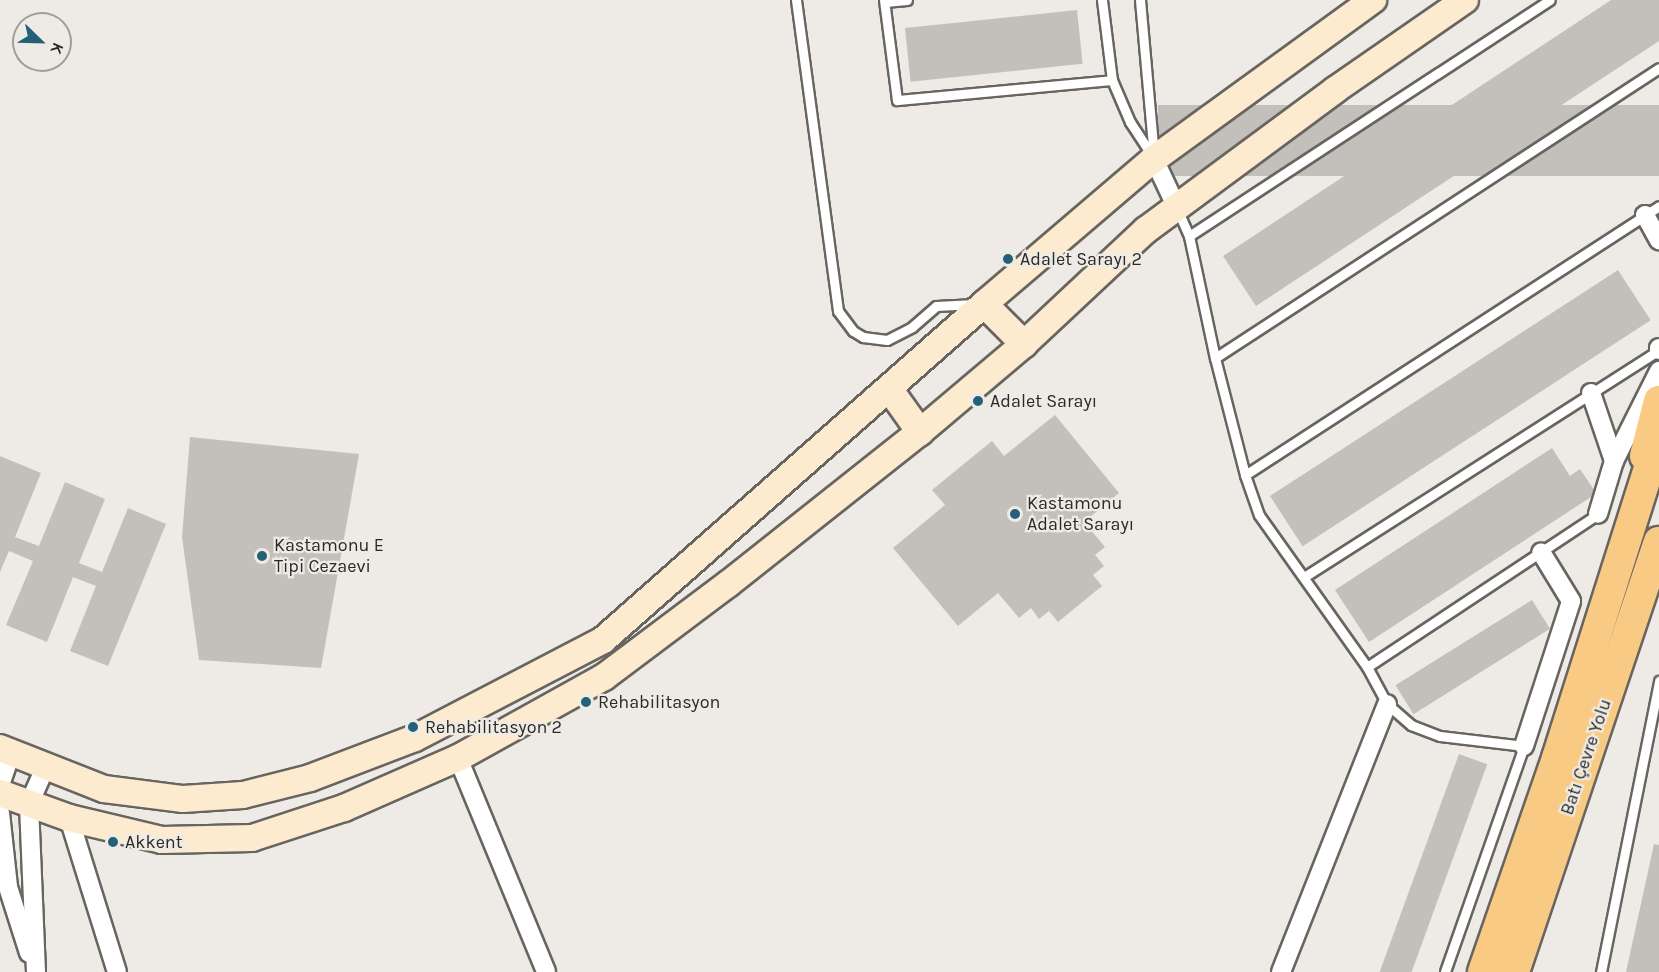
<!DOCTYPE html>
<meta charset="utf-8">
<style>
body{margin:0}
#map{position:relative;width:1659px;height:972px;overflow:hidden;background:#eeebe6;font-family:Karla,sans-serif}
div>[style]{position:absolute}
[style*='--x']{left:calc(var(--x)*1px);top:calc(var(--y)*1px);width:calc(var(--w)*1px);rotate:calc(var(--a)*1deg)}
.building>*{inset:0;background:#c3c0bb;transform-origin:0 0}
.roads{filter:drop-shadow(2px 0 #686560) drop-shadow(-2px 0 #686560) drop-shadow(0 2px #686560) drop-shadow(0 -2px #686560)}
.service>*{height:9px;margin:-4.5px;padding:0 4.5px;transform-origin:4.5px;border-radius:4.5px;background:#fff}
.minor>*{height:18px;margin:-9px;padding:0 9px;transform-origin:9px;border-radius:9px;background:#fff}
.secondary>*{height:26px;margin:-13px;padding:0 13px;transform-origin:13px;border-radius:13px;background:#fdebd0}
.trunk>*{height:30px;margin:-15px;padding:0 15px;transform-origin:15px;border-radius:15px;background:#f8ca83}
.dots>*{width:16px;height:16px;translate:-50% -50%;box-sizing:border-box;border:3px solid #eeebe6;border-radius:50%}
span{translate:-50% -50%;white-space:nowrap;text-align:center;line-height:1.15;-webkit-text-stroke:4.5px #eeebe6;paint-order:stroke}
.poi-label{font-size:18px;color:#2b2927}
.left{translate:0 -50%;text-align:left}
.street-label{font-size:18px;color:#2b2927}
.north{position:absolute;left:12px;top:12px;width:60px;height:60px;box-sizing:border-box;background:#eeebe6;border:2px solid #a09d9a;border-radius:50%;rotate:113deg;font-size:16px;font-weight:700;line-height:24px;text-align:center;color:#2b2927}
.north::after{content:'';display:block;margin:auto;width:21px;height:27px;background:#246178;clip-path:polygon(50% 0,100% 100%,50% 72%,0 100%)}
</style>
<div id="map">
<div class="building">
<i style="clip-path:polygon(1611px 0,1659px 0,1659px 41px,1256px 306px,1223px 256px)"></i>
<i style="left:1077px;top:10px;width:54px;height:173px;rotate:84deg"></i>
<i style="left:1659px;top:105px;width:71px;height:501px;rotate:90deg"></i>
<i style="left:1618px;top:270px;width:60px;height:415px;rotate:57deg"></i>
<i style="clip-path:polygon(1055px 415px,1119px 493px,1084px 522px,1105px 547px,1095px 555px,1104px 566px,1093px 575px,1102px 586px,1058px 622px,1049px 611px,1039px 619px,1031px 608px,1019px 618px,998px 593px,958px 626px,893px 548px,945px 505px,932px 490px,992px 441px,1004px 456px)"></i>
<i style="clip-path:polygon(190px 437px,359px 454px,321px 668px,199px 660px,182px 537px)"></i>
<i style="clip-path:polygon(1552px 448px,1570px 476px,1580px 469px,1594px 490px,1591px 497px,1369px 642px,1335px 590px)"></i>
<i style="clip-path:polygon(0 456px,41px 473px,15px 537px,39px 546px,65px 482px,105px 499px,79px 563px,102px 572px,128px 508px,166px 524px,108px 666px,70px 651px,96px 586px,73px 577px,47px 642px,6px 625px,33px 561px,9px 551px,0 572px)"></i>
<i style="left:1532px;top:600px;width:34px;height:161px;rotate:58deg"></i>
<i style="left:1459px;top:754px;width:30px;height:232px;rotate:20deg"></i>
<i style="clip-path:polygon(1654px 844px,1659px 845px,1659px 972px,1626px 972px)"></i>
</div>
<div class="roads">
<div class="service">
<i style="--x:796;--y:0;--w:314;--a:82.3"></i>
<i style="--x:838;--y:311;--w:25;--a:53"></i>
<i style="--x:853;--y:331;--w:12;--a:31"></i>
<i style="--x:863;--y:337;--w:24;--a:7"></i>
<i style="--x:887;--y:340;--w:28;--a:-27"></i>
<i style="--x:912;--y:327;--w:32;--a:-41"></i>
<i style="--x:936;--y:306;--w:39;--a:-3"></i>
<i style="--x:884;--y:0;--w:101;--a:82.6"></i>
<i style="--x:897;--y:100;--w:216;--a:-5.3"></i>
<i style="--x:1102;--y:0;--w:81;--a:82.9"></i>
<i style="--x:1112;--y:80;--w:46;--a:66.8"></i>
<i style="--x:1130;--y:122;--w:42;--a:56.7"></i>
<i style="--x:1140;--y:0;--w:157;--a:84.9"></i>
<i style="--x:885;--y:2;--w:22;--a:-5"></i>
<i style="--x:1177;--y:209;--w:30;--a:66"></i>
<i style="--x:1189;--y:236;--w:125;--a:78"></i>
<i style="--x:1215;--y:358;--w:121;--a:75.6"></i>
<i style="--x:1245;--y:475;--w:42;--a:70.7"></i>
<i style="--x:1259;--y:515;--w:186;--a:54.6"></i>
<i style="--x:1367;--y:667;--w:42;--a:61.6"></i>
<i style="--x:1387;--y:704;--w:32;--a:41"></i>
<i style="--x:1411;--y:725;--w:31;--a:21"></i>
<i style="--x:1440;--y:736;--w:85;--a:6.8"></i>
<i style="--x:1524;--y:746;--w:239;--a:109.3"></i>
<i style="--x:1189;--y:236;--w:431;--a:-33.2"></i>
<i style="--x:1215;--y:358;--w:530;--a:-33.15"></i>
<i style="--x:1245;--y:475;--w:494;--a:-33"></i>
<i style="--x:1304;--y:577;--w:421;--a:-32.6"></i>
<i style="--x:1367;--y:667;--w:277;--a:-33.5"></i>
<i style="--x:1601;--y:972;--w:297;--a:-78.7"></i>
</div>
<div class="minor">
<i style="--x:1154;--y:159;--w:52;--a:64.9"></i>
<i style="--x:1645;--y:215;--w:29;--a:61"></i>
<i style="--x:1659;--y:350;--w:2;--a:-90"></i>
<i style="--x:1591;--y:393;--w:72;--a:71.3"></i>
<i style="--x:1614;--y:461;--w:55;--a:106.8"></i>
<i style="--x:1614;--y:461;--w:101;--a:-63.4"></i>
<i style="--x:1524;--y:746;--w:152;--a:-72"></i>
<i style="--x:1571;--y:601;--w:57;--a:-121.5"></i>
<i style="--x:458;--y:758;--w:231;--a:67.6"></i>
<i style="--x:0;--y:785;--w:34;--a:-71"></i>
<i style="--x:0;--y:813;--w:74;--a:83.8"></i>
<i style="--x:8;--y:887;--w:69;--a:72.3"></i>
<i style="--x:69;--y:818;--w:161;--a:72.7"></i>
<i style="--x:36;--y:972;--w:168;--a:-92.4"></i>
<i style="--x:29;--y:804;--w:39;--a:-66"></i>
<i style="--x:1281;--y:972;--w:288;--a:-68.4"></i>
</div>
<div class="secondary">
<i style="--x:984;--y:304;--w:57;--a:45"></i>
<i style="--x:890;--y:390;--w:52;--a:54.5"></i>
<i style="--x:0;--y:748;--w:112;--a:21.5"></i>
<i style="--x:104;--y:789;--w:80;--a:7.2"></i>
<i style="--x:183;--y:799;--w:60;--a:-3.8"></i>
<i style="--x:243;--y:795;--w:69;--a:-14.2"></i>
<i style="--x:310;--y:778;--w:112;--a:-20.9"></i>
<i style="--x:415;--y:738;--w:212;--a:-27.5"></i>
<i style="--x:603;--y:640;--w:508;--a:-41.41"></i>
<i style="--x:984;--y:304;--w:223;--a:-40.5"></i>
<i style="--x:1154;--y:159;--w:271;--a:-36"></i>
<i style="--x:0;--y:793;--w:73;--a:19.9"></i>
<i style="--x:69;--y:818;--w:96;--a:13.3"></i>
<i style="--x:162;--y:840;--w:90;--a:-1.3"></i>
<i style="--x:252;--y:838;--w:97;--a:-18.1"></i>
<i style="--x:344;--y:808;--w:124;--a:-23.7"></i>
<i style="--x:458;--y:758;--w:167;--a:-29"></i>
<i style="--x:604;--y:677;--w:155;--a:-36.9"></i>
<i style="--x:728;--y:584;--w:245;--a:-38.4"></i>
<i style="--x:920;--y:432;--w:136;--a:-40.2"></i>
<i style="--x:1024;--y:344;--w:167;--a:-43.1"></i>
<i style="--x:1146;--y:230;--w:235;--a:-36.5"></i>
<i style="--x:1335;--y:90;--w:158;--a:-34.7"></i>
</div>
<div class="trunk">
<i style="--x:1645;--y:456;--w:57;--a:-75.7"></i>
<i style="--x:1483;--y:972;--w:226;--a:-70.9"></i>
<i style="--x:1557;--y:758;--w:337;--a:-72.4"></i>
<i style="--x:1514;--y:972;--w:454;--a:-71.4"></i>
</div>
</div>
<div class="dots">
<i style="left:1008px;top:259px;background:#246178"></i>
<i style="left:978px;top:401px;background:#246178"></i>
<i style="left:1015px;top:514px;background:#246178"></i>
<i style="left:262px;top:556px;background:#246178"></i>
<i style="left:586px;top:702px;background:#246178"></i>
<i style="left:413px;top:727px;background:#246178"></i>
<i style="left:113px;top:842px;background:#246178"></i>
</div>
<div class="poi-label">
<span class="left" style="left:1020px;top:259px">Adalet Sarayı 2</span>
<span class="left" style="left:990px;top:401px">Adalet Sarayı</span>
<span class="left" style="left:1027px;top:514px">Kastamonu<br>Adalet Sarayı</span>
<span class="left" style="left:274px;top:556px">Kastamonu E<br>Tipi Cezaevi</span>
<span class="left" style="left:598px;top:702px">Rehabilitasyon</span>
<span class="left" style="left:425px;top:727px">Rehabilitasyon 2</span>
<span class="left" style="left:125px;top:842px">Akkent</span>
</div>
<div class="street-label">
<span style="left:1586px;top:757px;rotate:-71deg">Batı Çevre Yolu</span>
</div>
<div class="north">K</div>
</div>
